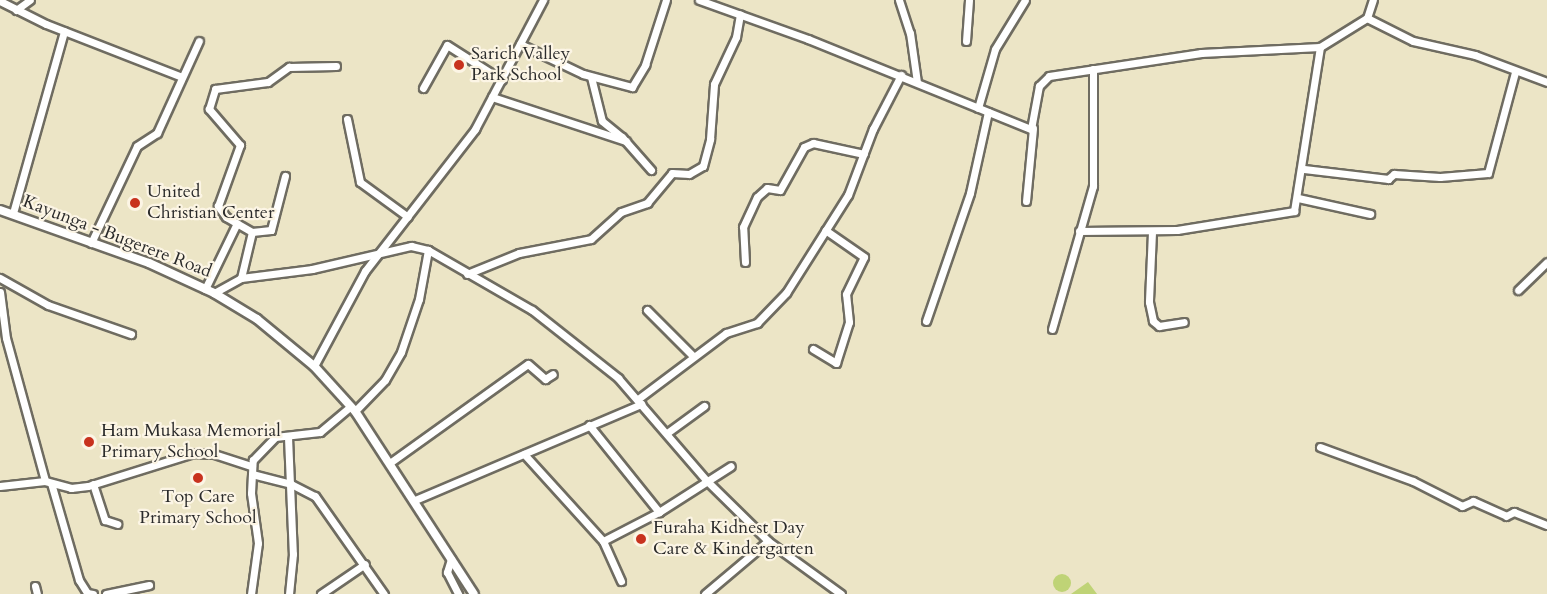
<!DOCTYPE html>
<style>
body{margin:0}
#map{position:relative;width:1547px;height:594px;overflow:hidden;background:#ece5c6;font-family:Cardo,serif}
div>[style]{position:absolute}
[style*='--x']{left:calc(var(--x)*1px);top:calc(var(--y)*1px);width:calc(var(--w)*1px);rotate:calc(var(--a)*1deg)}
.green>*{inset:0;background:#bfd376}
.round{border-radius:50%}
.roads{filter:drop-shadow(2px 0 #6f6c61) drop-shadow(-2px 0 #6f6c61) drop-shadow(0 2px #6f6c61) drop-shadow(0 -2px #6f6c61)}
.minor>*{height:7px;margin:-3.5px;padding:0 3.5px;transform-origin:3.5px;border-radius:3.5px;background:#fff}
.major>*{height:8px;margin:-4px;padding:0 4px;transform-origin:4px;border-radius:4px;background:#fff}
.dots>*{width:16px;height:16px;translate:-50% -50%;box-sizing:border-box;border:3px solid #fcf5e5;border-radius:50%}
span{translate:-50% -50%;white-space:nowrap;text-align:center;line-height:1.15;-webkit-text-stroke:4.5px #fcf5e5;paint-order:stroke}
.poi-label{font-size:18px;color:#2b2b2b}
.left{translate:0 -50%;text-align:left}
.street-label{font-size:18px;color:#2b2b2b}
</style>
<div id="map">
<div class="green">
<i class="round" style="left:1053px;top:574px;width:18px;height:18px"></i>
<i style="clip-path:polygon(1088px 582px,1097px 594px,1071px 594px)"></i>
</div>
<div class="roads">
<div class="minor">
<i style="--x:699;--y:0;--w:116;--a:19.7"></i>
<i style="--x:808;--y:39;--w:240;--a:22"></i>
<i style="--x:1031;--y:129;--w:44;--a:-79.5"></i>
<i style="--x:1039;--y:86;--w:14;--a:-45"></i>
<i style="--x:1049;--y:76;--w:154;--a:-8.6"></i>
<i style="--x:1201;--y:53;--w:119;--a:-2.9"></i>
<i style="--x:1320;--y:47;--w:55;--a:-31.7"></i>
<i style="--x:1367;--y:18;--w:19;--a:-72"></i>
<i style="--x:899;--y:0;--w:35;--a:72"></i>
<i style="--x:910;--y:33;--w:49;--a:81.9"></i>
<i style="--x:0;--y:1;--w:51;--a:26.6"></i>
<i style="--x:46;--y:24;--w:146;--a:21.3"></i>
<i style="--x:16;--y:10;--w:17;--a:-36"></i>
<i style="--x:1367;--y:18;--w:51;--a:26.6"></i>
<i style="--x:1413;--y:41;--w:64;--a:12.7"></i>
<i style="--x:1475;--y:55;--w:77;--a:20.6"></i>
<i style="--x:966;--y:41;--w:41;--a:-85.8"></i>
<i style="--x:520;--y:44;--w:70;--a:25.5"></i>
<i style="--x:583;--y:74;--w:51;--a:14.9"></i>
<i style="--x:632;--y:87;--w:26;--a:-59"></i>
<i style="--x:645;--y:65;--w:68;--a:-72.1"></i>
<i style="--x:591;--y:77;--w:45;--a:76"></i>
<i style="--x:602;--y:121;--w:26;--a:39"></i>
<i style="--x:622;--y:137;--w:44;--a:48.7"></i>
<i style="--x:423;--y:88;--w:49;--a:-60.8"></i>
<i style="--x:447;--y:45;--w:65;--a:32.5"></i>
<i style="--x:492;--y:97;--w:141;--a:18.2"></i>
<i style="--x:978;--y:108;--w:61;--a:-73.9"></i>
<i style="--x:995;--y:49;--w:57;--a:-58.5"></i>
<i style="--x:347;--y:119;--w:64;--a:78.3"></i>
<i style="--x:360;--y:182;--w:59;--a:36.1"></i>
<i style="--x:1304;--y:169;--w:85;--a:6.8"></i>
<i style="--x:1388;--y:179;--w:8;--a:-40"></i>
<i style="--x:1394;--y:174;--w:46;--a:3.7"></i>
<i style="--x:1440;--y:177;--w:48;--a:-4.8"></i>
<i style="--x:1488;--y:173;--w:105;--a:-75"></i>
<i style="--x:1298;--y:198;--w:74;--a:12.5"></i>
<i style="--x:1026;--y:201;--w:73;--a:-84.5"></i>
<i style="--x:13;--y:213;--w:189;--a:-74.3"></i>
<i style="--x:1079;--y:231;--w:98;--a:-0.6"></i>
<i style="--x:1177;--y:230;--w:119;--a:-9.2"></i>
<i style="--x:1294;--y:211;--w:166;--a:-81"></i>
<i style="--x:252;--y:232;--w:19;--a:-6"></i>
<i style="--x:271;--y:230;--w:56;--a:-75.5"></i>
<i style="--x:1152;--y:232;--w:70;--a:92.5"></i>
<i style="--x:1149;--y:302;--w:19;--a:78"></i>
<i style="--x:1153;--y:321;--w:8;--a:40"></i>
<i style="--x:1159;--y:326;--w:25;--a:-9"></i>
<i style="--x:91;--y:243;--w:107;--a:-64.6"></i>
<i style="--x:137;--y:146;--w:24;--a:-33"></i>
<i style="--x:157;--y:133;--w:101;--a:-65.5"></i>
<i style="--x:745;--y:262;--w:35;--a:-93"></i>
<i style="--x:743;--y:227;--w:33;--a:-65"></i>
<i style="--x:757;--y:197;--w:13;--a:-42"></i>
<i style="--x:767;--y:188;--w:13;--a:9"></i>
<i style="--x:780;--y:190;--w:49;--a:-60.8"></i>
<i style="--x:804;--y:147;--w:10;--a:-24"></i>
<i style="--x:813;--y:143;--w:52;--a:12.2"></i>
<i style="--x:467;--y:274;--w:56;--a:-22"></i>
<i style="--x:519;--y:253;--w:73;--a:-11"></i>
<i style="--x:591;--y:239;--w:40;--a:-42"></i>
<i style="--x:621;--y:212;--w:28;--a:-19"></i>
<i style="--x:647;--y:203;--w:39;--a:-50"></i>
<i style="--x:672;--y:173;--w:17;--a:3"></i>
<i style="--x:689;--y:174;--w:16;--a:-30"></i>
<i style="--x:703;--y:166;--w:28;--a:-75"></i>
<i style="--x:710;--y:139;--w:55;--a:-85.8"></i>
<i style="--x:714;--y:84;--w:52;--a:-64.9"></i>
<i style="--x:736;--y:37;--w:23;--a:-80"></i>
<i style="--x:0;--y:278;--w:55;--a:29.4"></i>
<i style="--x:48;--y:305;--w:88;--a:19.3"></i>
<i style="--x:241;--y:278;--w:72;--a:-7.2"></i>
<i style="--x:312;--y:269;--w:102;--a:-13.1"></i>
<i style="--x:411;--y:246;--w:17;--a:13"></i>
<i style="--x:428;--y:250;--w:120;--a:30"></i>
<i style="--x:532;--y:310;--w:110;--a:38.3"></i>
<i style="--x:618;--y:378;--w:136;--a:49.2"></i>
<i style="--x:707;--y:481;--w:86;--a:44.5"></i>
<i style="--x:768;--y:541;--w:90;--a:36"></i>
<i style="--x:205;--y:289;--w:73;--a:-64.1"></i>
<i style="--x:1518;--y:290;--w:40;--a:-44"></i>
<i style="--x:0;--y:292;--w:46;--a:82.6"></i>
<i style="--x:6;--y:338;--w:148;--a:74.7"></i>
<i style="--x:214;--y:293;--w:31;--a:-29"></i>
<i style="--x:241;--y:278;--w:47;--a:-76.6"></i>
<i style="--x:252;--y:232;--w:30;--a:-150"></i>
<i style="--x:226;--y:217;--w:14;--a:-126"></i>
<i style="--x:218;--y:206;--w:65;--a:-70.2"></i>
<i style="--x:240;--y:145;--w:48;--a:-130.7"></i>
<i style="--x:209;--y:109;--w:21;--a:-73"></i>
<i style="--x:215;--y:89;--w:53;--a:-7.5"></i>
<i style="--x:268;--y:82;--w:26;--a:-36"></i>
<i style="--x:289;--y:67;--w:47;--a:-1.2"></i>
<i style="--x:647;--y:310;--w:65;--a:45"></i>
<i style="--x:926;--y:321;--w:135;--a:-71"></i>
<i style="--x:970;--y:193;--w:83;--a:-77.5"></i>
<i style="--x:1052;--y:329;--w:149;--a:-74"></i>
<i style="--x:1093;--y:186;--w:117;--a:-90"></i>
<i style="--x:813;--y:349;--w:27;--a:31"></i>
<i style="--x:836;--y:363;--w:43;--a:-72.4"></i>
<i style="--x:849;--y:322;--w:28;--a:-96"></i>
<i style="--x:846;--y:294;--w:41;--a:-64.1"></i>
<i style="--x:864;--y:257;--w:47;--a:-145.3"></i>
<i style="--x:314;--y:366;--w:108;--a:-61.8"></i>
<i style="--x:365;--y:271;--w:180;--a:-52.2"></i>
<i style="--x:475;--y:129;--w:146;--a:-62.2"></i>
<i style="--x:638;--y:399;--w:110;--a:-36.9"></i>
<i style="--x:726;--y:333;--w:33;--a:-18"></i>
<i style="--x:757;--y:323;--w:42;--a:-46"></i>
<i style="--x:786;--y:293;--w:116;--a:-57.7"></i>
<i style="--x:848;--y:195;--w:71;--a:-69.3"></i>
<i style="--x:873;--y:129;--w:61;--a:-62.6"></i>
<i style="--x:355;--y:411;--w:43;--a:-45.9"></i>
<i style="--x:385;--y:380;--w:32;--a:-60"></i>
<i style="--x:401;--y:352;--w:56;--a:-71.2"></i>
<i style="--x:419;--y:299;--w:50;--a:-79.6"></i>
<i style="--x:589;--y:425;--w:112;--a:51.2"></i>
<i style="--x:667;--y:433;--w:46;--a:-36.1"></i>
<i style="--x:288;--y:437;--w:117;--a:87.6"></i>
<i style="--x:293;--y:554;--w:40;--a:95.7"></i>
<i style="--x:1320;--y:447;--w:99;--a:20.1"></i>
<i style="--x:1413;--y:481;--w:55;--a:27"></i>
<i style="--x:1462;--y:506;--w:12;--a:-24"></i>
<i style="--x:1473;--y:501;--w:36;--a:24"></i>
<i style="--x:1506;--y:516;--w:9;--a:-27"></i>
<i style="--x:1514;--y:512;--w:35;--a:22"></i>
<i style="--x:524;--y:454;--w:118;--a:47.8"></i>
<i style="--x:603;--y:541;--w:63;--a:-27.4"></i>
<i style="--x:659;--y:512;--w:85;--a:-32.6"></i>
<i style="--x:391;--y:462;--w:168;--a:-35.6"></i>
<i style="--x:528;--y:364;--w:23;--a:41"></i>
<i style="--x:545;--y:379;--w:9;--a:-32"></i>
<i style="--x:252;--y:474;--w:40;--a:14.4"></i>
<i style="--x:291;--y:484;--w:27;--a:27"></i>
<i style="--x:315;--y:496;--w:120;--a:54.9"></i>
<i style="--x:51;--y:483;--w:101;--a:73.9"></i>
<i style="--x:79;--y:580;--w:15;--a:58"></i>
<i style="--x:87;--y:593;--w:6;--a:9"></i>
<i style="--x:93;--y:484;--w:38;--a:72"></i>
<i style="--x:105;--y:520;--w:13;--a:18"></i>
<i style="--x:0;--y:486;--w:45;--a:-6.3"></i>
<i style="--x:45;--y:481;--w:27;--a:15"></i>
<i style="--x:71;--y:488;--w:17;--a:-7"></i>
<i style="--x:88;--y:486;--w:110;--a:-17.4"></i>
<i style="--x:193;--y:453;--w:21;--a:3"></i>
<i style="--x:214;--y:454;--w:40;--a:18"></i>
<i style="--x:415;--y:500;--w:246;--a:-23"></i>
<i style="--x:603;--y:541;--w:44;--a:65.8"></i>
<i style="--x:451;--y:559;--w:14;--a:107"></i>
<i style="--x:447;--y:572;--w:25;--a:63"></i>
<i style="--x:35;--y:586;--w:8;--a:76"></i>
<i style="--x:106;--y:594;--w:44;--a:-11.8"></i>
<i style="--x:251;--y:594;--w:51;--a:-82.2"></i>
<i style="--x:258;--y:543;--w:50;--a:-98"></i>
<i style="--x:251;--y:493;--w:33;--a:-87"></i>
<i style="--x:253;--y:460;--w:32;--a:-46"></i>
<i style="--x:275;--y:437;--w:45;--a:-6.3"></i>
<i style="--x:320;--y:432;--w:39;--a:-40"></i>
<i style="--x:321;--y:594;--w:53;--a:-34.3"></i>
<i style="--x:705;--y:594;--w:82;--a:-40.1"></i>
</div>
<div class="major">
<i style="--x:0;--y:210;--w:158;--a:19.6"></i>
<i style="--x:149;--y:263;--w:72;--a:24.8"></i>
<i style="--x:214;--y:293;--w:50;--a:31.2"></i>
<i style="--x:257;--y:319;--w:74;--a:39.5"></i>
<i style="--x:314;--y:366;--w:61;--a:47.7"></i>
<i style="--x:355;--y:411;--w:218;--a:57"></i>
</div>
</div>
<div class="dots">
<i style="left:459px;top:65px;background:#c8321e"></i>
<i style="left:135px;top:203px;background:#c8321e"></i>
<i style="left:89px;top:442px;background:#c8321e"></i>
<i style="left:198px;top:478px;background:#c8321e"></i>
<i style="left:641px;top:539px;background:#c8321e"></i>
</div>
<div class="poi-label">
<span class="left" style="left:471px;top:65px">Sarich Valley<br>Park School</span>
<span class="left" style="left:147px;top:203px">United<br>Christian Center</span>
<span class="left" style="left:101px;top:442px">Ham Mukasa Memorial<br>Primary School</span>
<span style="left:198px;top:508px">Top Care<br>Primary School</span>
<span class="left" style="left:653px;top:539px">Furaha Kidnest Day<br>Care &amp; Kindergarten</span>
</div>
<div class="street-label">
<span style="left:117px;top:237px;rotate:21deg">Kayunga - Bugerere Road</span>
</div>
</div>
